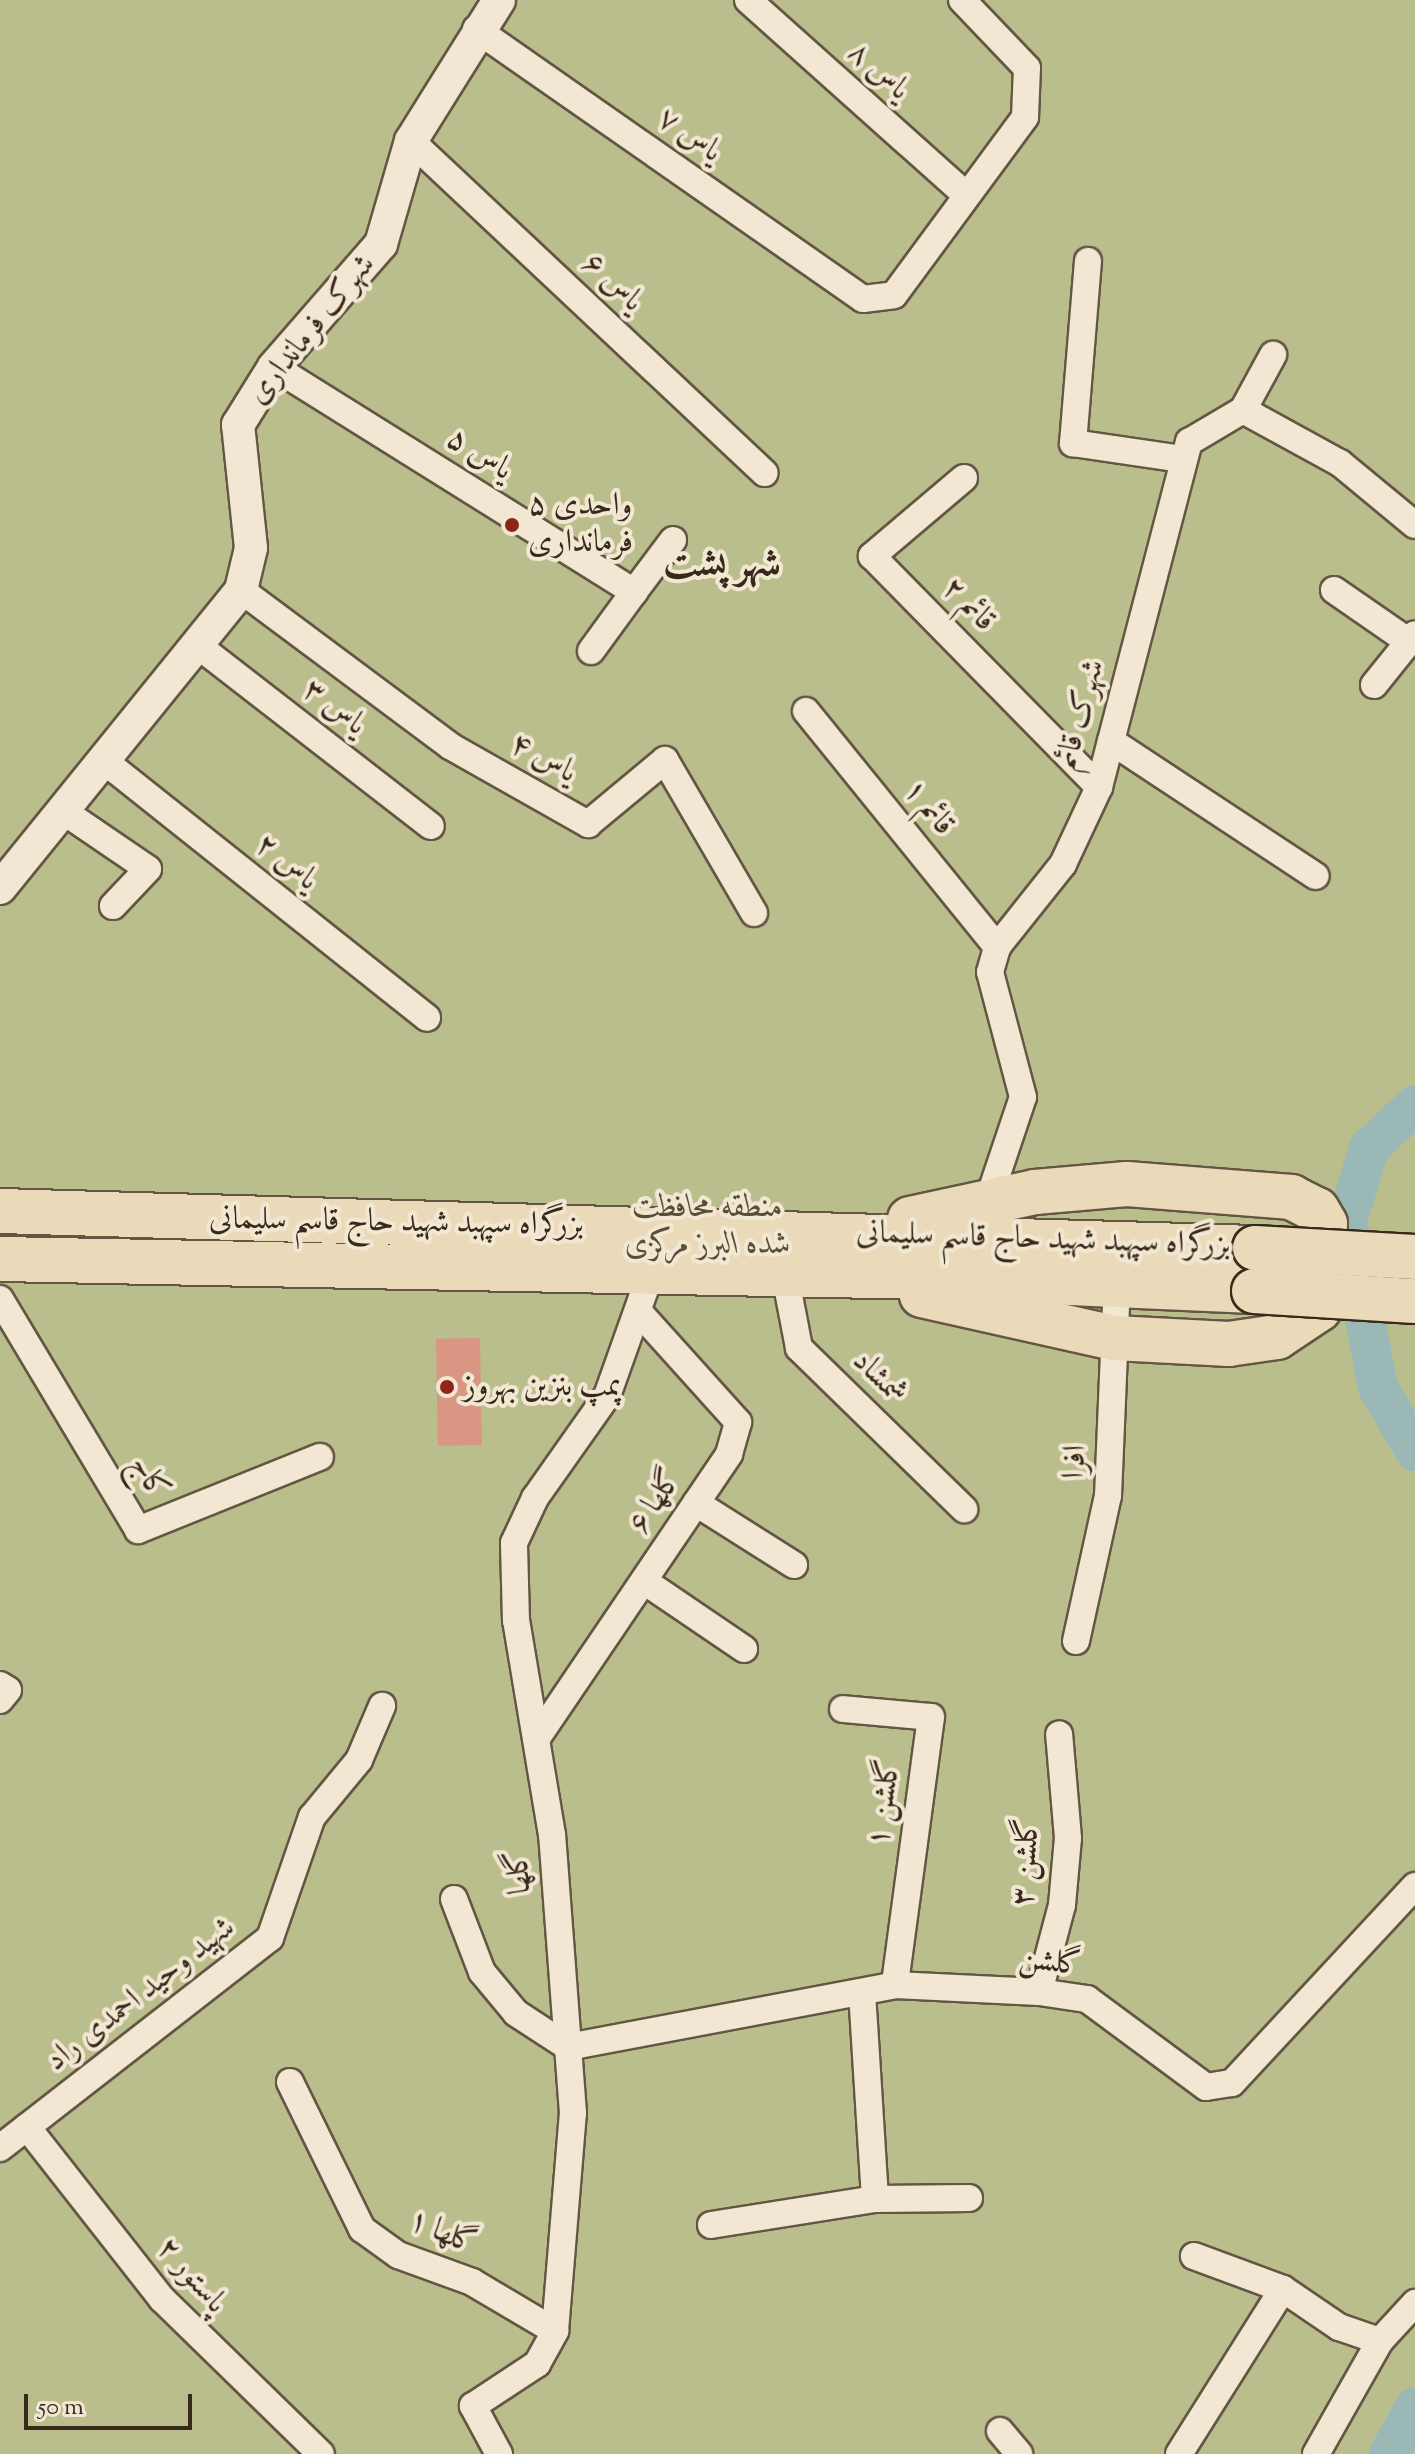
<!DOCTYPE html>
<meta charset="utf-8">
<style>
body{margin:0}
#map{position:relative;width:1415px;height:2454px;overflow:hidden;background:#ebdaba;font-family:"Sorts Mill Goudy",Amiri,serif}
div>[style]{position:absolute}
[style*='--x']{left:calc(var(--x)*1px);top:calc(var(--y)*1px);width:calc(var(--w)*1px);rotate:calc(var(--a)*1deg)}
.green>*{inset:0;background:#babe8d;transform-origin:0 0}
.river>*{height:40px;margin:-20px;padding:0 20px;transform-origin:20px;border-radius:20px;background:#9ab9b6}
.building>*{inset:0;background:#d99683;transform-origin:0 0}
.roads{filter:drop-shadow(2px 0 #645643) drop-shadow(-2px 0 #645643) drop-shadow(0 2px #645643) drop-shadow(0 -2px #645643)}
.minor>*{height:26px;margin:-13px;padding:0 13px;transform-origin:13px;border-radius:13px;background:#f2e7d2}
.tertiary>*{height:32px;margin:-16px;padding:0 16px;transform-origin:16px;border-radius:16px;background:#f2e7d2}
.trunk>*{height:44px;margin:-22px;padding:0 22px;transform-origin:22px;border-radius:22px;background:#ebdaba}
.bridges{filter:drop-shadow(2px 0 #372a1b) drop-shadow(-2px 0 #372a1b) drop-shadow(0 2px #372a1b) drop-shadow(0 -2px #372a1b)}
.trunk-bridge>*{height:44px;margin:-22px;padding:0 22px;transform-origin:22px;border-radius:22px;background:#ebdaba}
.dots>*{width:22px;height:22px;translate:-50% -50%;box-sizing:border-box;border:4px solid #f2e7d2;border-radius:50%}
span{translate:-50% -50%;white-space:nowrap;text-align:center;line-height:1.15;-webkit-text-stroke:8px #f2e7d2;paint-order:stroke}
.street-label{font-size:32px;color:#372a1b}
.poi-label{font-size:32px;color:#372a1b}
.left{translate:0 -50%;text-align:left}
.park-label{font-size:32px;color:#584f38;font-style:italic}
.district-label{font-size:40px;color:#372a1b;font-weight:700}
.scale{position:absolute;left:24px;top:2394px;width:168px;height:36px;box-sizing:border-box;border:4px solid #372a1b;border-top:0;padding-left:10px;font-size:24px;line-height:28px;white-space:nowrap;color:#372a1b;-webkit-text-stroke:6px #f2e7d2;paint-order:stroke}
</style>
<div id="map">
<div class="green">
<i style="left:0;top:0;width:1415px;height:2454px"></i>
</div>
<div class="river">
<i style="--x:1415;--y:1105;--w:63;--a:136.9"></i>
<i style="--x:1369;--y:1148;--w:77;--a:106.6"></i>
<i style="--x:1347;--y:1222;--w:168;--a:79.4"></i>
<i style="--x:1378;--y:1387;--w:74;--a:60"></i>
<i style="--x:1389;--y:2454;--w:54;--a:-61"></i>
</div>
<div class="building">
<i style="left:480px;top:1338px;width:107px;height:44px;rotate:89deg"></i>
</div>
<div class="roads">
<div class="minor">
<i style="--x:748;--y:0;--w:292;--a:41.8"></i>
<i style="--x:476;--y:29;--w:472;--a:34.9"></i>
<i style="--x:863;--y:299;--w:31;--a:-7"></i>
<i style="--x:894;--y:295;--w:221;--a:-53.6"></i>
<i style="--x:1025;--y:117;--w:49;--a:-87.7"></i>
<i style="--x:1027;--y:68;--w:94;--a:-133.7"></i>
<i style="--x:411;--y:141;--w:485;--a:43.2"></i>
<i style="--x:1088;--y:261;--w:183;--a:94.7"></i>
<i style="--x:1073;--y:443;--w:110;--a:8.4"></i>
<i style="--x:274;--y:367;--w:425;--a:32"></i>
<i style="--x:634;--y:592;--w:65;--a:-53.1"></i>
<i style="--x:1243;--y:410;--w:63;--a:-61.4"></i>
<i style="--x:964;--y:478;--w:121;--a:139.7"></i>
<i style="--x:872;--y:556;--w:324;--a:45.5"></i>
<i style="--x:241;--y:590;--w:261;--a:36.7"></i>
<i style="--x:450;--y:746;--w:159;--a:29.5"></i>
<i style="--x:588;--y:824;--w:100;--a:-39.7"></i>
<i style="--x:665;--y:760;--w:177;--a:59.8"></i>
<i style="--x:1334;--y:590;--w:91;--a:34.7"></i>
<i style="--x:196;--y:644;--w:297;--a:37.8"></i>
<i style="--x:591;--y:651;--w:73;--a:-53.9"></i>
<i style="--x:1374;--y:685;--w:65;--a:-51.2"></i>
<i style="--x:806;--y:711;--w:304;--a:51"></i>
<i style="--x:1111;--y:741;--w:245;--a:33.4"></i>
<i style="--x:103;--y:760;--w:414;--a:38.5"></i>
<i style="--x:66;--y:813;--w:99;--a:34.3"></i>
<i style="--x:148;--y:869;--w:51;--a:133.4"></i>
<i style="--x:985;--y:1210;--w:119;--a:-71.4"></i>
<i style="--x:1023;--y:1097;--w:129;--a:-104.8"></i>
<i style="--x:990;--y:972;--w:26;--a:-74"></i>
<i style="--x:997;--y:947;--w:106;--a:-51.5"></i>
<i style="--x:1063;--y:864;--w:85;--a:-64.9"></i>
<i style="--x:1099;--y:787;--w:357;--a:-75.4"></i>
<i style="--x:1189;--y:442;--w:63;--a:-30.7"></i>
<i style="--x:1243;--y:410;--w:111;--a:28.7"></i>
<i style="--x:1340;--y:463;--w:97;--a:39.6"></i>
<i style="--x:785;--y:1275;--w:74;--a:79.1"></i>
<i style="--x:799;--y:1348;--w:231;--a:44.3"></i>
<i style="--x:0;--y:1299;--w:269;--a:59.1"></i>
<i style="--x:138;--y:1530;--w:196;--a:-21.9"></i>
<i style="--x:696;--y:1503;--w:116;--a:32.3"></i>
<i style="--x:644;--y:1581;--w:121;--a:34.2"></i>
<i style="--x:1076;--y:1641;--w:148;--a:-77.6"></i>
<i style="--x:1108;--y:1496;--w:214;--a:-87.6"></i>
<i style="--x:0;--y:1685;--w:9;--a:32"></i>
<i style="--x:8;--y:1690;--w:13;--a:129"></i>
<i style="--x:843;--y:1709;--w:88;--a:5.2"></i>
<i style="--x:931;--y:1717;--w:270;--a:97.7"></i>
<i style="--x:537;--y:1738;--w:343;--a:-55.9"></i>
<i style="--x:729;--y:1454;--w:33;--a:-74"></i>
<i style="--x:738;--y:1422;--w:148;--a:-132"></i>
<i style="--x:454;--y:1899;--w:78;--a:69"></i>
<i style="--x:482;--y:1972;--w:53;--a:50.3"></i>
<i style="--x:516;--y:2013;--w:62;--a:33.2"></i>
<i style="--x:568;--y:2047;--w:333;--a:-10.7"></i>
<i style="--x:895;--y:1985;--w:144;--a:2.8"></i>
<i style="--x:1039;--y:1992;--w:49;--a:8.3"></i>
<i style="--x:1087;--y:1999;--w:148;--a:36.5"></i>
<i style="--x:1206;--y:2087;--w:26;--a:-9"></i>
<i style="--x:1232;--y:2083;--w:269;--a:-47.1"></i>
<i style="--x:862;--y:1992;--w:207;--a:86.4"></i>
<i style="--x:1039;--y:1992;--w:90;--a:-75.2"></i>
<i style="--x:1062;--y:1905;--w:67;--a:-84.9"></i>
<i style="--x:1068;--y:1838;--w:104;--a:-94.9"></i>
<i style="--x:290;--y:2082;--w:164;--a:63.9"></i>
<i style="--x:362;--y:2229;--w:44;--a:35.8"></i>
<i style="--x:398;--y:2255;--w:79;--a:20"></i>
<i style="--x:472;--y:2282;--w:96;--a:30.6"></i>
<i style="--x:27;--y:2127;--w:219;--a:51.9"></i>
<i style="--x:162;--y:2299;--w:222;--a:44.3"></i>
<i style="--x:0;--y:2148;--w:342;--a:-37.9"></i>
<i style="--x:270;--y:1938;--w:128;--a:-70.9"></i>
<i style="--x:312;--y:1817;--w:74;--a:-50.5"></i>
<i style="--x:359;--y:1760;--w:59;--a:-66.9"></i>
<i style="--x:711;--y:2225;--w:166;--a:-9"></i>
<i style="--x:875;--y:2199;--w:94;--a:-0.6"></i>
<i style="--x:1283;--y:2289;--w:68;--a:34.2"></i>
<i style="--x:1339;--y:2327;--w:43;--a:18.9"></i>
<i style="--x:1380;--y:2341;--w:52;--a:-47.4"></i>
<i style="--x:1000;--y:2431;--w:30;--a:50"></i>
<i style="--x:499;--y:2454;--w:55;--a:-118.4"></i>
<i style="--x:473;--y:2406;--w:77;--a:-33.3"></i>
<i style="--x:537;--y:2364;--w:38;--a:-61"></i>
<i style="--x:555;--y:2331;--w:219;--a:-85.3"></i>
<i style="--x:573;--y:2113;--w:279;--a:-94.3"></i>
<i style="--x:552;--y:1835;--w:217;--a:-99.5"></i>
<i style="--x:516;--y:1621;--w:78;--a:-91.5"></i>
<i style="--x:514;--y:1543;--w:50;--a:-65"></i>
<i style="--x:535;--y:1498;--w:125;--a:-54.8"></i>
<i style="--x:607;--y:1396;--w:128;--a:-70.4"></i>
<i style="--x:1179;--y:2454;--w:195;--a:-57.8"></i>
<i style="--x:1283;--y:2289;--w:95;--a:-159.7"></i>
<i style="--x:1316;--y:2454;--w:130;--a:-60.5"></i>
</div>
<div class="tertiary">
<i style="--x:0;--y:888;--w:383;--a:-51"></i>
<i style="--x:241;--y:590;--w:43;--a:-76.6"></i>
<i style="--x:251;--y:548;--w:124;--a:-96"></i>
<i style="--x:238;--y:425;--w:68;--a:-58.2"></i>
<i style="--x:274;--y:367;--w:163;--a:-49"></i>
<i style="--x:381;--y:244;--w:107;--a:-73.8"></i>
<i style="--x:411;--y:141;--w:166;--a:-58"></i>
</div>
<div class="trunk">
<i style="--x:0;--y:1211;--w:1256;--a:1.69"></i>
<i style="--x:910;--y:1219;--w:128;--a:-12.2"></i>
<i style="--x:1035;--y:1192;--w:92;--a:-5"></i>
<i style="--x:1127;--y:1184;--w:165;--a:4.5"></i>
<i style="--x:1291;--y:1197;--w:29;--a:27"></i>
<i style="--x:1317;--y:1210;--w:16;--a:60"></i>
<i style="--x:1325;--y:1224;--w:85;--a:94"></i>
<i style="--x:1319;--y:1309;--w:50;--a:146.3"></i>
<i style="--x:1277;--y:1337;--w:49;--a:171.7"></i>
<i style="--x:1229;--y:1344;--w:115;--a:-177"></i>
<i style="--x:1114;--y:1338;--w:197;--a:-167.4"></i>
<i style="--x:0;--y:1259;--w:932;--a:1.11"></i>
<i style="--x:932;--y:1277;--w:322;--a:2.5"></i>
</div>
</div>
<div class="bridges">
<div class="trunk-bridge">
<i style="--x:1255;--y:1248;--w:160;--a:3.2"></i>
<i style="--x:1254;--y:1291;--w:161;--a:3.6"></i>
</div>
</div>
<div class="dots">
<i style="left:512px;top:525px;background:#8f2418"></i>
<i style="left:447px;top:1387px;background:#8f2418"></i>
</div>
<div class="street-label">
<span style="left:878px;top:72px;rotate:41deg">یاس ۸</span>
<span style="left:689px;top:136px;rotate:35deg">یاس ۷</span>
<span style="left:612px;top:283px;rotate:43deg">یاس ۶</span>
<span style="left:312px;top:330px;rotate:-51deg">شهرک فرمانداری</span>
<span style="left:479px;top:455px;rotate:32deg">یاس ۵</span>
<span style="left:968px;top:605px;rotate:46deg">قائم ۲</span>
<span style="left:334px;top:708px;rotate:38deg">یاس ۳</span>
<span style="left:1081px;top:715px;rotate:-75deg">شهرک قائم</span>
<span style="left:543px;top:759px;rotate:29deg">یاس ۴</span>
<span style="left:928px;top:808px;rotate:51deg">قائم ۱</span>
<span style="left:286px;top:863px;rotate:39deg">یاس ۲</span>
<span style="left:396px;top:1223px;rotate:1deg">بزرگراه سپهبد شهید حاج قاسم سلیمانی</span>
<span style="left:1043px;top:1240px;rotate:2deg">بزرگراه سپهبد شهید حاج قاسم سلیمانی</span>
<span style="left:879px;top:1378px;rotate:44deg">شمشاد</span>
<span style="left:1076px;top:1462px;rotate:-87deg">افرا</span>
<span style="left:148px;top:1478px;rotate:57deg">کاج</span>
<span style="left:656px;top:1502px;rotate:-56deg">گلها ۶</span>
<span style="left:885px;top:1803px;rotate:-82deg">گلشن ۱</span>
<span style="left:1027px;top:1862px;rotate:-86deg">گلشن ۳</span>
<span style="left:520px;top:1872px;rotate:-95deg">گلها</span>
<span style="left:1050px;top:1963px;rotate:7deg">گلشن</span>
<span style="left:141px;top:1995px;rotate:-38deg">شهید وحید احمدی راد</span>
<span style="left:442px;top:2233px;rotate:23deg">گلها ۱</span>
<span style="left:191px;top:2276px;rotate:49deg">پاستور ۲</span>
</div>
<div class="poi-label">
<span class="left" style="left:528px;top:525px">۵ واحدی<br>فرمانداری</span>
<span class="left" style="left:463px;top:1387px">پمپ بنزین بهروز</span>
</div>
<div class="park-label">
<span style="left:708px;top:1227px">منطقه محافظت<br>شده البرز مرکزی</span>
</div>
<div class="district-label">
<span style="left:722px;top:566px">شهر پشت</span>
</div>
<div class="scale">50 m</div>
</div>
